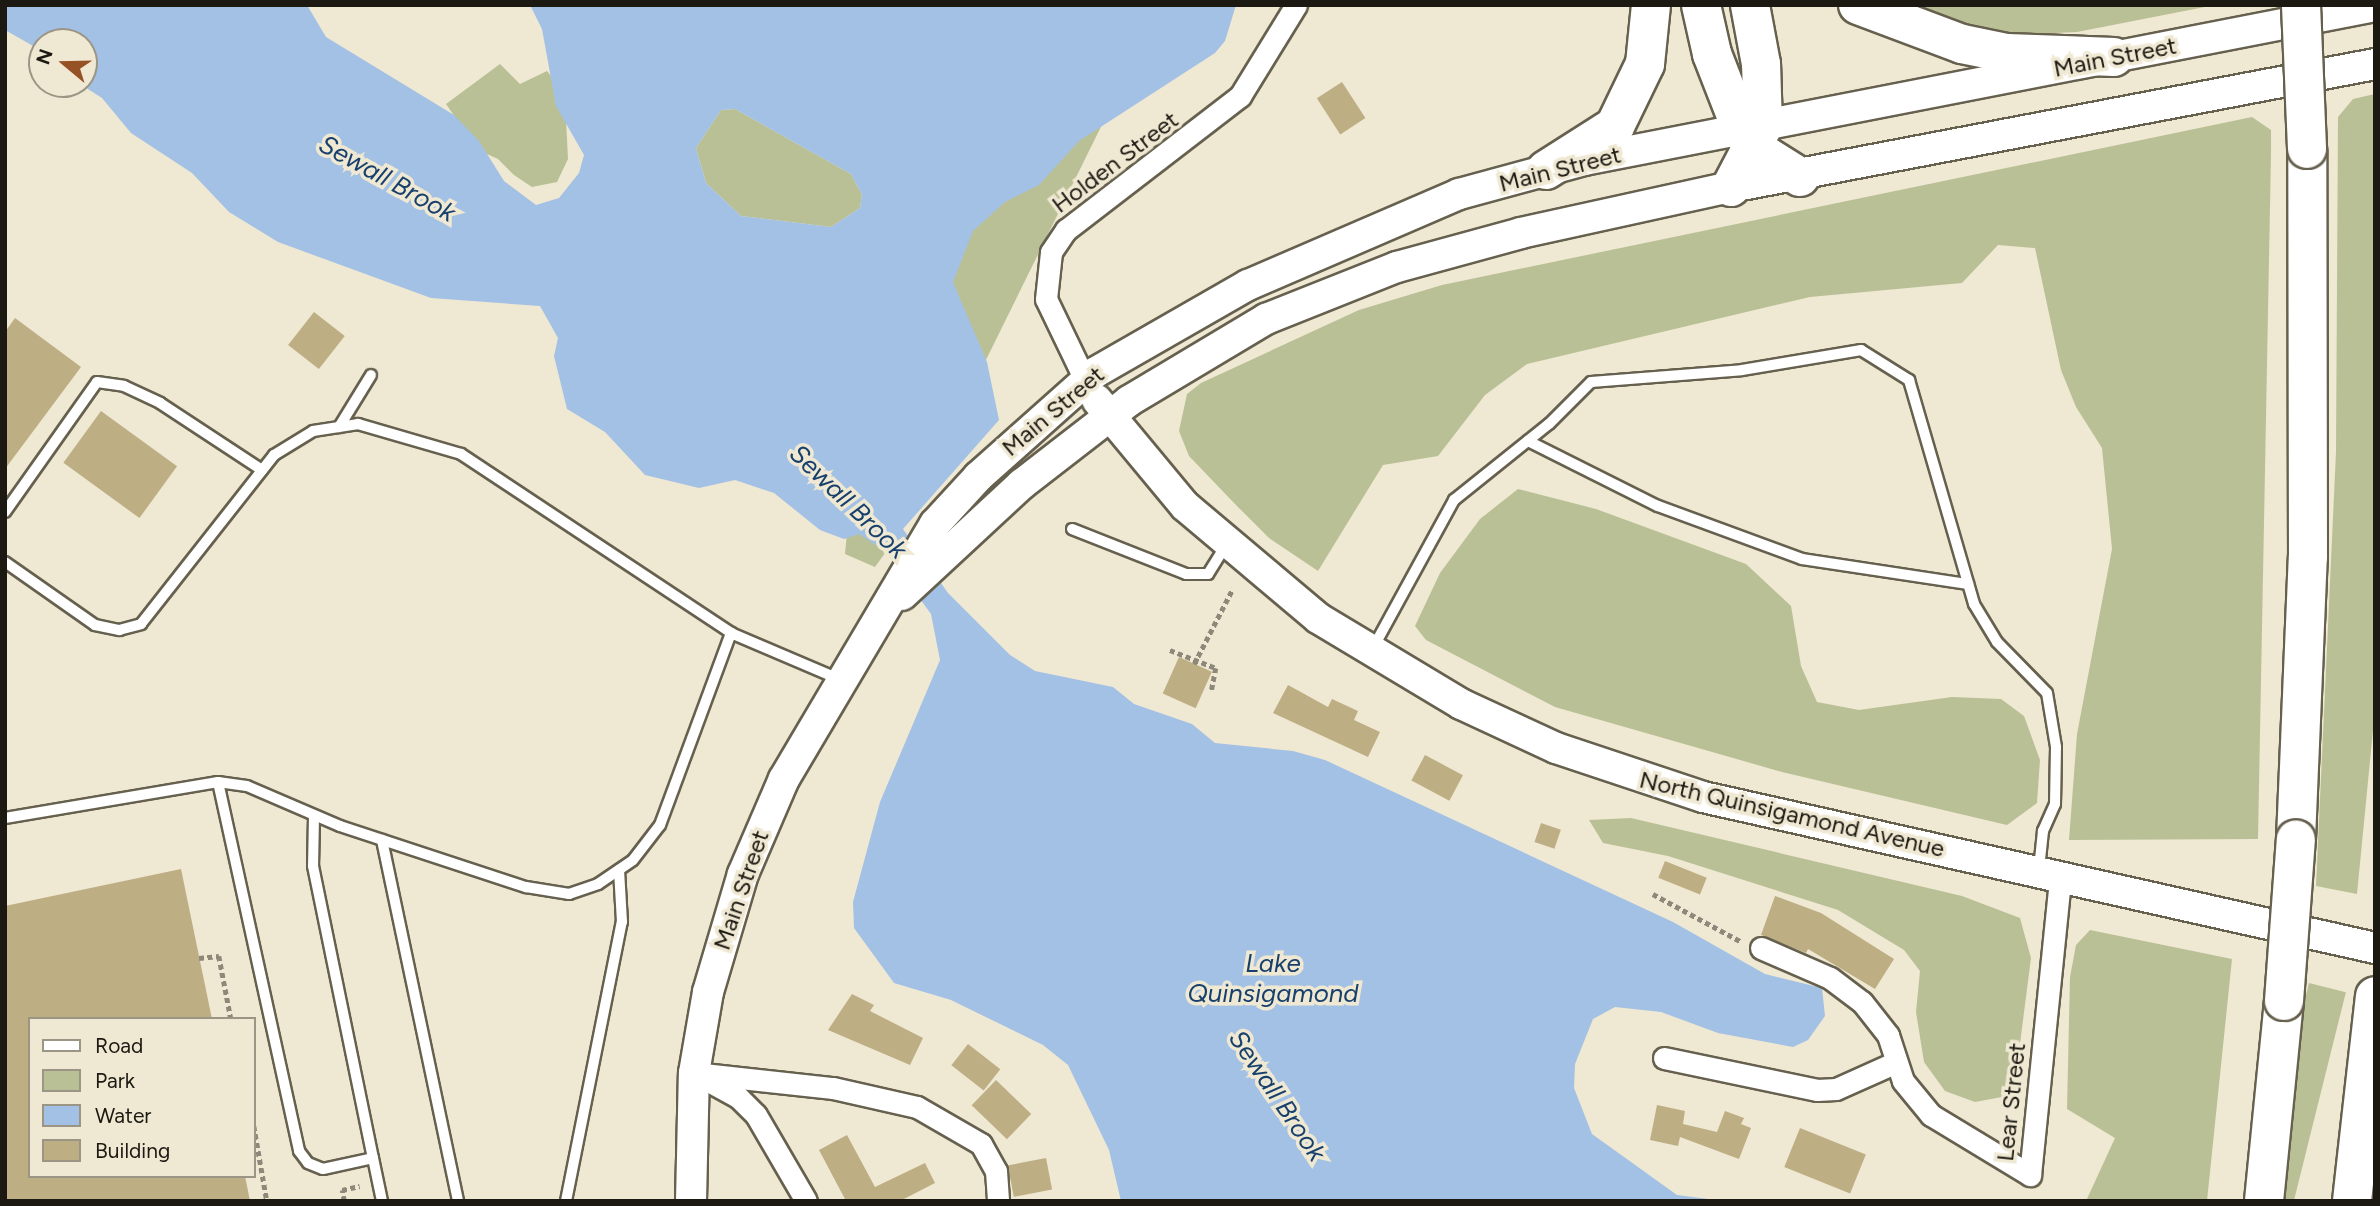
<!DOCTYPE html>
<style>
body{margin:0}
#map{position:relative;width:2380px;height:1206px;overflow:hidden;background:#efe8d3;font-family:Figtree,sans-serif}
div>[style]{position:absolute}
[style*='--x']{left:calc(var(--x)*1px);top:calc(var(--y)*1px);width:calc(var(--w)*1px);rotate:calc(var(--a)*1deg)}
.green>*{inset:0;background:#bac095;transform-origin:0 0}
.water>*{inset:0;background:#a3c1e4}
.building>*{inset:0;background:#beae84;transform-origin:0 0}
.path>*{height:4.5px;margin-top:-2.25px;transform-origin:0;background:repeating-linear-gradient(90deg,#8d8879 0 5px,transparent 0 8.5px)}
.roads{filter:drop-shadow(2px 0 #66604e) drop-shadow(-2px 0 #66604e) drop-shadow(0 2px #66604e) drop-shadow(0 -2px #66604e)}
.lane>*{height:10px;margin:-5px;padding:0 5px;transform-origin:5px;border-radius:5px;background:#fff}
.street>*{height:21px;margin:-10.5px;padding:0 10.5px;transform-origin:10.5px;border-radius:10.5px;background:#fff}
.secondary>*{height:30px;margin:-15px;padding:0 15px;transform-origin:15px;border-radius:15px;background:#fff}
.highway>*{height:38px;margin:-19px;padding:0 19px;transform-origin:19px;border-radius:19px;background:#fff}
.bridges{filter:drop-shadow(2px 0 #66604e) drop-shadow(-2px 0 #66604e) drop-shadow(0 2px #66604e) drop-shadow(0 -2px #66604e)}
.highway-bridge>*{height:38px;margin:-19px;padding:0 19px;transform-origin:19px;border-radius:19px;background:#fff}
span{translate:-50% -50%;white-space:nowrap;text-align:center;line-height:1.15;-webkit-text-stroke:7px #efe8d3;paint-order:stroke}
.street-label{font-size:24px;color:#1c1912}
.water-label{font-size:26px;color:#17406d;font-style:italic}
.frame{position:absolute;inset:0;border:7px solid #1c1912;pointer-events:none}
.legend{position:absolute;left:28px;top:1017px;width:228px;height:161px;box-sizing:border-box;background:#efe8d3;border:2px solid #9b9586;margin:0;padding:9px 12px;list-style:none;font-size:21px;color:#1c1912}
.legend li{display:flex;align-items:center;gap:14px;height:35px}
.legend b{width:35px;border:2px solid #9b9586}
.north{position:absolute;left:28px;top:28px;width:70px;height:70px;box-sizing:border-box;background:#efe8d3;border:2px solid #9b9586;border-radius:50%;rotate:289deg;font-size:19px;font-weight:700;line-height:28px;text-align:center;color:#1c1912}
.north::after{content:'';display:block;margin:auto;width:24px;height:32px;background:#965224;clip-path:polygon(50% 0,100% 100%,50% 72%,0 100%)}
</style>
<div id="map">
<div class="green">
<i style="clip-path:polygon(1891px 5px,2215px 5px,2077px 32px,2029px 34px,1972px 30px)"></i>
<i style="clip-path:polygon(500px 64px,520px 84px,547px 71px,555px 81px,566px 119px,568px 159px,557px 182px,532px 187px,514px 175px,498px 159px,478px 150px,446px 104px)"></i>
<i style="clip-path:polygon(1127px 74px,903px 528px,875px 567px,845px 554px,850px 501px,949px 238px)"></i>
<i style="clip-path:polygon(2375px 94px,2375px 710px,2357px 894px,2316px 886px,2336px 452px,2338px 117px,2353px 99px)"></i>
<i style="clip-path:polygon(735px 109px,851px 174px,862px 195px,860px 208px,831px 227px,741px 216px,706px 183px,696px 148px,721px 110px)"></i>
<i style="clip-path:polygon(2252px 117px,2271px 130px,2271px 154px,2258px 839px,2069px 840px,2077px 734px,2112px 549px,2102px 448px,2076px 407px,2061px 370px,2035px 248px,1998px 245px,1962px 283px,1810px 297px,1527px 364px,1485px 395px,1438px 456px,1383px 465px,1318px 571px,1269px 538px,1235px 504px,1189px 456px,1179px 431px,1187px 394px,1201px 383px,1359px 310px,1442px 285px)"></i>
<i style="clip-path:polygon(1518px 489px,1596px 509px,1746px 564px,1791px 606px,1801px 666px,1817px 702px,1859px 710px,1952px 697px,2001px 699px,2024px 716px,2040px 760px,2037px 803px,2007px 825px,1782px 772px,1555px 707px,1426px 640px,1415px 626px,1440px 573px,1480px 519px)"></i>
<i style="clip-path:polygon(1631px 818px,1962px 896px,2020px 918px,2031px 958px,2016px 1075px,2002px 1097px,1975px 1102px,1945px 1091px,1924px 1062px,1916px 1012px,1920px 971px,1904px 950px,1838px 910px,1668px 856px,1603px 843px,1589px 820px)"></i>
<i style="clip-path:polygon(2090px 930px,2232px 959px,2207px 1201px,2086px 1201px,2115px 1138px,2067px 1109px,2070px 977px,2076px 945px)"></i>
<i style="left:2309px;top:983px;width:38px;height:219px;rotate:14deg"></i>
</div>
<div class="water">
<i style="clip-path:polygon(evenodd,5px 5px,307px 5px,326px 37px,454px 115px,479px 141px,504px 181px,536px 205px,559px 198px,579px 173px,584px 155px,556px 106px,542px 29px,530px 5px,1236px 5px,1225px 41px,1215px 53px,1079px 141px,1039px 185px,1005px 202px,973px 231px,953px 282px,987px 362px,999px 420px,903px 529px,948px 593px,1010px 655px,1035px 671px,1113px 687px,1134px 704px,1192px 724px,1215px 743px,1293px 751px,1325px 760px,1673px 922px,1765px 974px,1822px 988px,1825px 1016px,1808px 1040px,1793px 1047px,1718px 1033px,1661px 1012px,1615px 1007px,1593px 1019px,1575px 1064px,1574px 1088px,1592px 1134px,1677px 1195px,1724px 1201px,1121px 1201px,1109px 1150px,1068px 1065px,1043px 1045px,951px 1000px,894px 983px,854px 928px,853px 902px,880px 802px,940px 660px,931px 614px,886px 552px,859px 534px,844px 539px,820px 530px,774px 493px,735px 480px,699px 488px,645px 475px,605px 432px,567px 409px,554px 356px,558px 338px,540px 306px,431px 298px,278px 242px,229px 212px,192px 173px,131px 133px,102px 98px,80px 84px,84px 42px,42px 42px,42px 51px,5px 30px,5px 5px,735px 109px,851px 174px,862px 195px,860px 208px,831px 227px,741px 216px,706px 183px,696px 148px,721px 110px,735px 109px)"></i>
</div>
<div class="building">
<i style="left:1342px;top:82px;width:43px;height:30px;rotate:57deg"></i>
<i style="left:314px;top:312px;width:39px;height:42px;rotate:38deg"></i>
<i style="clip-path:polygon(15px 318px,81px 367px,5px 469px,5px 332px)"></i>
<i style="left:101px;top:411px;width:94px;height:64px;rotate:36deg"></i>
<i style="left:1179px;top:657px;width:36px;height:40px;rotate:24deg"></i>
<i style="clip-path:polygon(1288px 685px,1328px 707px,1332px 699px,1358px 711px,1354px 720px,1380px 732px,1368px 757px,1273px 713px)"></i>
<i style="left:1425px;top:755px;width:43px;height:29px;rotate:28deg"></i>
<i style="left:1541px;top:823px;width:21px;height:20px;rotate:19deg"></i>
<i style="left:1665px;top:861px;width:45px;height:18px;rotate:22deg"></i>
<i style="clip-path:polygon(181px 869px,212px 1019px,30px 1019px,30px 1176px,245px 1176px,250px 1201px,5px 1201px,5px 906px)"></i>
<i style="clip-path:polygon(1775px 896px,1821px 913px,1894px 959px,1875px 989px,1808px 949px,1806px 953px,1761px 935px)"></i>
<i style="clip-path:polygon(852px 994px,874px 1005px,870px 1011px,923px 1038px,910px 1065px,828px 1030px)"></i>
<i style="left:968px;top:1044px;width:41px;height:27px;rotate:38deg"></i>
<i style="left:996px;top:1080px;width:49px;height:35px;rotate:44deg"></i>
<i style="clip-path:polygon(1657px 1105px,1685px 1111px,1683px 1124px,1717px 1132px,1725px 1111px,1744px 1118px,1741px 1124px,1751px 1128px,1739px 1159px,1680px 1137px,1678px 1146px,1650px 1140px)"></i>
<i style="left:1800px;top:1128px;width:71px;height:42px;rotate:22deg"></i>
<i style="clip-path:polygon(847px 1135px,875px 1187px,925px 1163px,935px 1183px,900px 1201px,846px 1201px,819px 1150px)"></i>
<i style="left:1046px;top:1158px;width:32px;height:39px;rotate:79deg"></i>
</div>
<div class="path">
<i style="--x:1170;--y:650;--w:49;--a:21.4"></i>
<i style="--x:1216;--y:668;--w:25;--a:101"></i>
<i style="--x:1194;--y:664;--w:85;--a:-62.8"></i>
<i style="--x:1653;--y:894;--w:99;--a:28.4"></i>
<i style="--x:199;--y:958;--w:20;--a:-6"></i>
<i style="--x:219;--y:956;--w:64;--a:79.2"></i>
<i style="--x:254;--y:1126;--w:76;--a:80.2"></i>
<i style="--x:344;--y:1201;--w:11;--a:-100"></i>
<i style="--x:342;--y:1190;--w:18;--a:-13"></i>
</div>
<div class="roads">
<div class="lane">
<i style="--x:339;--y:427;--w:61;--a:-58.4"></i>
<i style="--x:1528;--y:441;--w:145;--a:26.6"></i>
<i style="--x:1658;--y:506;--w:153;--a:20.2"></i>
<i style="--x:1802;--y:559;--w:168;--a:8.6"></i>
<i style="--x:5;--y:512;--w:159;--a:-54.7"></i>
<i style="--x:97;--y:382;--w:27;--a:8"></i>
<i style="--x:124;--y:386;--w:40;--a:25"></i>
<i style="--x:160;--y:403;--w:122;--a:33.3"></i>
<i style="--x:1072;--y:529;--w:123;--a:21.5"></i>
<i style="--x:1186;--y:574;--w:22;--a:0"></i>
<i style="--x:1208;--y:574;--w:36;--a:-58"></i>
<i style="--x:5;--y:562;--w:110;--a:35"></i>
<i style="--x:95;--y:625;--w:25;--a:12"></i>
<i style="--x:119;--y:630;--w:23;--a:-15"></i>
<i style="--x:141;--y:624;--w:215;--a:-51.8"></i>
<i style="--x:274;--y:455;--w:46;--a:-31.6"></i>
<i style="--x:313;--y:431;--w:46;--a:-8.8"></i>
<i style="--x:358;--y:424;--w:107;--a:16.2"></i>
<i style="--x:461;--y:454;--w:324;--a:33.5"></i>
<i style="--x:731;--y:633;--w:117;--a:23.1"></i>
<i style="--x:1373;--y:648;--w:169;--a:-61.3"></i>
<i style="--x:1454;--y:500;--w:122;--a:-38.7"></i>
<i style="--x:1549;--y:424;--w:59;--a:-45"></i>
<i style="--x:1591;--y:382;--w:151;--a:-4.5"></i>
<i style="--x:1742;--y:370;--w:121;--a:-9.5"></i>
<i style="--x:1861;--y:350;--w:57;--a:32"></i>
<i style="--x:1909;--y:380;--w:233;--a:73.8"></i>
<i style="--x:1974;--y:604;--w:44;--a:58.8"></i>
<i style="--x:1997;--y:642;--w:71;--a:45.6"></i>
<i style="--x:2047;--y:693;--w:55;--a:80.5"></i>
<i style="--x:2056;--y:747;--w:57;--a:91"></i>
<i style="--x:2055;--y:804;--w:30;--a:114"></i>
<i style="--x:2043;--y:831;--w:39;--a:96"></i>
<i style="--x:218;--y:782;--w:378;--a:77.6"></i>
<i style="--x:299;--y:1151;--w:15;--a:53"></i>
<i style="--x:308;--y:1163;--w:16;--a:22"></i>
<i style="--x:323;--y:1169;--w:51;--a:-12.4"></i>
<i style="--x:373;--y:1158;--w:44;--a:78.2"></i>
<i style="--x:314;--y:816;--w:50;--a:91.1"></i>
<i style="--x:313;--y:866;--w:298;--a:78.4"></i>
<i style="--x:5;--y:818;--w:216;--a:-9.6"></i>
<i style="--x:218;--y:782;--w:29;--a:8"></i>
<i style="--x:247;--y:786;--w:101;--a:23.3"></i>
<i style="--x:340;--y:826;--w:196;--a:18.2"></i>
<i style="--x:526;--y:887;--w:44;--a:9.2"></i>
<i style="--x:569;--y:894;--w:31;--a:-19"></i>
<i style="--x:598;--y:884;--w:42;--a:-34.4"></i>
<i style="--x:633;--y:860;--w:44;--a:-52.4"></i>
<i style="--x:660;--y:825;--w:205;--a:-69.7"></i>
<i style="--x:382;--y:840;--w:369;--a:78.1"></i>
<i style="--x:566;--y:1201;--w:285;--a:-78.7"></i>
<i style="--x:622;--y:922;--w:52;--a:-93.3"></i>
</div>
<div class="street">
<i style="--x:1086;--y:382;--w:92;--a:-115.7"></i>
<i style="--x:1046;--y:299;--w:47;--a:-83.9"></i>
<i style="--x:1051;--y:252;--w:27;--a:-56"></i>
<i style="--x:1066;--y:230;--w:220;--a:-37.6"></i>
<i style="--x:1240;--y:96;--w:107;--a:-58.4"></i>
<i style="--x:1761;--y:948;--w:75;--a:23.5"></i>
<i style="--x:1830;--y:978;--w:40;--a:37"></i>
<i style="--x:1862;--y:1002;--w:42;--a:51.8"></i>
<i style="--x:1888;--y:1035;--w:48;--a:71.9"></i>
<i style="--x:1903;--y:1081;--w:44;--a:50.5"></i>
<i style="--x:1931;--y:1115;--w:116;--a:31.2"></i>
<i style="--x:2030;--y:1175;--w:298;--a:-84.2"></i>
<i style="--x:1664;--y:1058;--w:156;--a:11.8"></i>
<i style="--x:1817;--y:1090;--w:19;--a:-3"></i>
<i style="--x:1836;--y:1089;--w:64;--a:-24.1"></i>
<i style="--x:694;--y:1073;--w:140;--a:6.2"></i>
<i style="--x:833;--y:1088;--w:86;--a:12.7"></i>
<i style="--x:917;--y:1107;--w:74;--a:30"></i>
<i style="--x:981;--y:1144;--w:31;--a:61"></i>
<i style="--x:996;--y:1171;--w:30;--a:86"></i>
<i style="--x:705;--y:1079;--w:38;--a:29"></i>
<i style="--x:738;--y:1097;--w:25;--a:45"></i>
<i style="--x:756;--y:1115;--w:99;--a:59.8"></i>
</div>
<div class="secondary">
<i style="--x:1097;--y:400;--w:138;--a:50.3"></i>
<i style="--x:1185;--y:506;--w:174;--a:40.1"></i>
<i style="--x:1318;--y:618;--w:167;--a:31"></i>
<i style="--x:1461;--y:704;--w:105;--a:24.9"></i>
<i style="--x:1556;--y:748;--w:155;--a:18.4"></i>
<i style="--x:1703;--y:797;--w:689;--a:12.66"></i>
<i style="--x:902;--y:595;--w:163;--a:-42.8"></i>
<i style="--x:1022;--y:484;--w:135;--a:-37.8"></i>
<i style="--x:1129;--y:401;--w:160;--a:-30.9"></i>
<i style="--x:1266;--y:319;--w:141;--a:-21.7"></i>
<i style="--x:1397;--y:267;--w:129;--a:-15.3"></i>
<i style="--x:1521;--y:233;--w:215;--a:-12.4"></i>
<i style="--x:1731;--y:187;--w:656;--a:-10.81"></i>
<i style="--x:691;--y:1201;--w:128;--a:-88.7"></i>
<i style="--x:694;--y:1073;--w:82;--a:-80.2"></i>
<i style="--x:708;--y:992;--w:123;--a:-73.5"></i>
<i style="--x:743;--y:874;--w:103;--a:-66.7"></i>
<i style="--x:784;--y:779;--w:296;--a:-59.4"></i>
<i style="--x:935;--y:524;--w:64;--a:-47.5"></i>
<i style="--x:978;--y:477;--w:158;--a:-41.7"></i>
<i style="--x:1096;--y:372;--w:175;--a:-29.8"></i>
<i style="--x:1248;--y:285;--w:230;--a:-23.3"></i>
<i style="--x:1459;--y:194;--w:130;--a:-15.2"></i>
<i style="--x:1584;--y:160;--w:806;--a:-11.02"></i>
</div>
<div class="highway">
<i style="--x:1701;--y:5;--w:50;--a:77.3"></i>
<i style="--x:1712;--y:54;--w:83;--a:68.7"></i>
<i style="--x:1742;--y:131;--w:22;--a:54"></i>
<i style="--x:1755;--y:149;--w:53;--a:31.9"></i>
<i style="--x:1858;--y:5;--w:111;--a:20.6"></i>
<i style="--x:1962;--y:44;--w:46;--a:11.3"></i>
<i style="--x:2007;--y:53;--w:107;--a:2.1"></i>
<i style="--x:1546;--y:170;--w:82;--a:-32.5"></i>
<i style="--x:1615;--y:126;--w:69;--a:-64.2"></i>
<i style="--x:1645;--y:64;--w:59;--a:-84.2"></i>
<i style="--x:1731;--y:187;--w:69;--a:-62.3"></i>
<i style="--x:1763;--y:126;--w:62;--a:-91.8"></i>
<i style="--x:1761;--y:64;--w:60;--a:-100.6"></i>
<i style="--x:2296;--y:839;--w:282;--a:-87.6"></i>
<i style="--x:2308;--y:557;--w:408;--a:-90.1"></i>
<i style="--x:2264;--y:1201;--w:201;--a:-84.3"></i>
<i style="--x:2352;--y:1201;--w:206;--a:-83.6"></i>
</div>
</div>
<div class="bridges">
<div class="highway-bridge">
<i style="--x:2301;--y:5;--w:144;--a:87.6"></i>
<i style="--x:2284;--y:1001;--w:162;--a:-85.8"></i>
</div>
</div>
<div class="street-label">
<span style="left:2115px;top:57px;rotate:-11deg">Main Street</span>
<span style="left:1115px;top:162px;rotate:-37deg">Holden Street</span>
<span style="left:1560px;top:169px;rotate:-14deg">Main Street</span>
<span style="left:1053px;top:411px;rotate:-40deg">Main Street</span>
<span style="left:1792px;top:814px;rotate:13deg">North Quinsigamond Avenue</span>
<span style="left:741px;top:890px;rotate:-71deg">Main Street</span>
<span style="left:2011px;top:1102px;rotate:-84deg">Lear Street</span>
</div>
<div class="water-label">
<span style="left:387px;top:179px;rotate:29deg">Sewall Brook</span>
<span style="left:848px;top:502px;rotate:44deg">Sewall Brook</span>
<span style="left:1273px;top:979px">Lake<br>Quinsigamond</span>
<span style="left:1277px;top:1096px;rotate:56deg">Sewall Brook</span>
</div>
<div class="frame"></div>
<ul class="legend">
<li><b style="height:9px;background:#fff"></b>Road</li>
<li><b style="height:19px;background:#bac095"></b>Park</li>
<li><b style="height:19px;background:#a3c1e4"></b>Water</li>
<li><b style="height:19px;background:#beae84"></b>Building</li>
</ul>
<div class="north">N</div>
</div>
